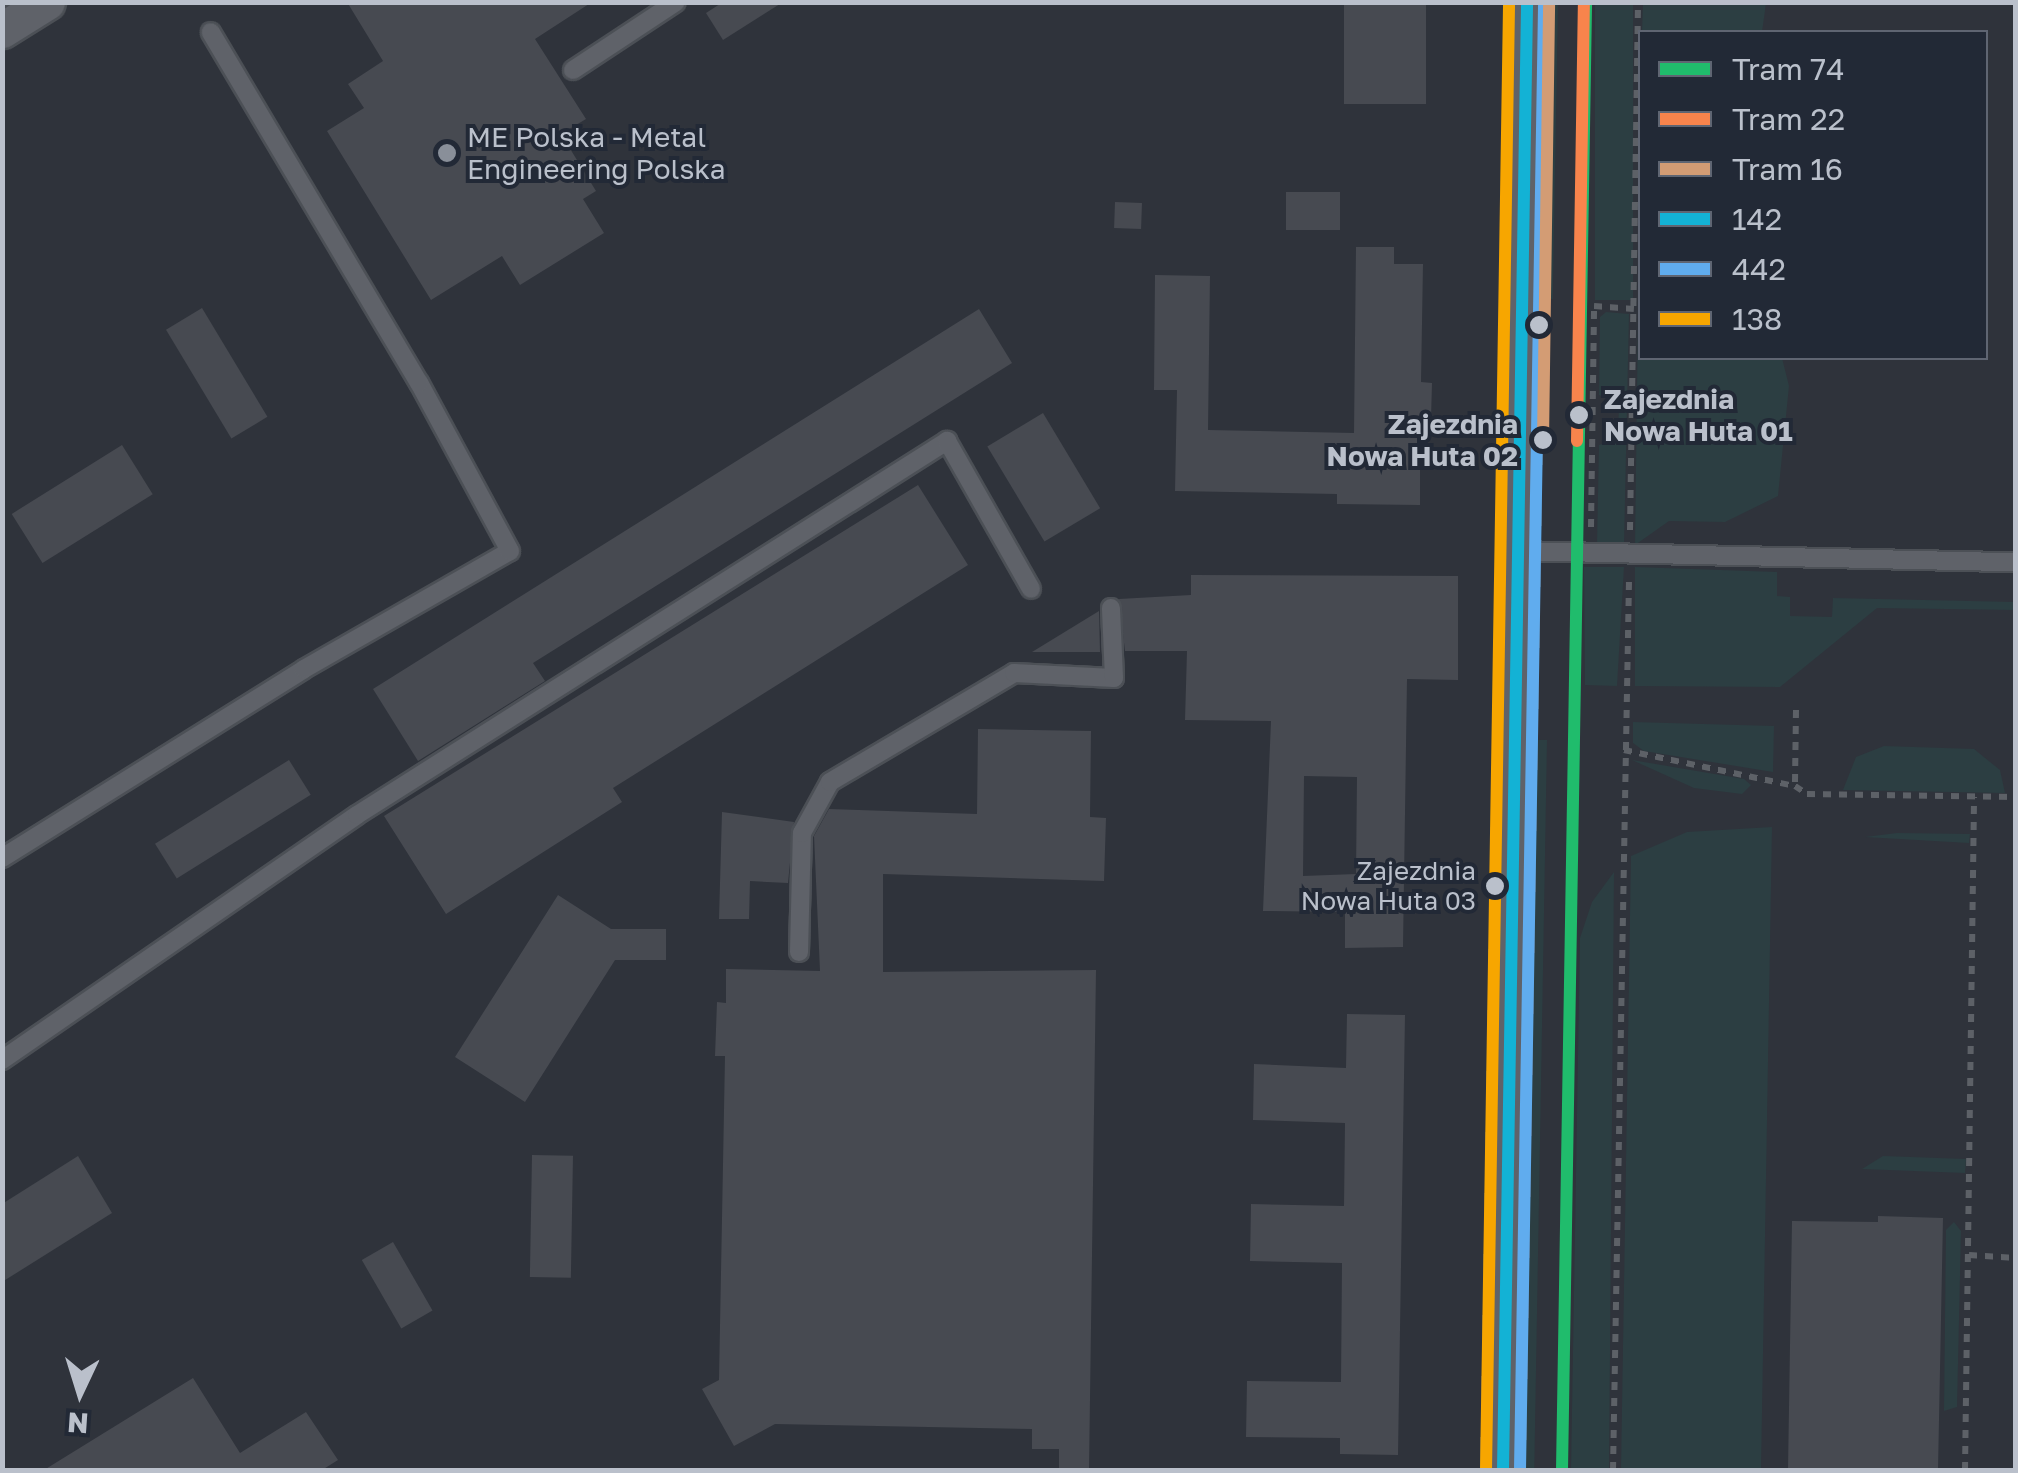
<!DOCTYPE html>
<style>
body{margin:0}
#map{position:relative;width:2018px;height:1473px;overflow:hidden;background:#2f333b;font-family:"Golos Text",sans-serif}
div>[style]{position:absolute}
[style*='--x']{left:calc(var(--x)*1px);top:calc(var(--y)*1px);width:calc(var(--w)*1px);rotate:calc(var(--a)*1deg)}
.green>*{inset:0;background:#2c3e42;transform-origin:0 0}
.building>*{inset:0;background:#474a51;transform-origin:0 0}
.path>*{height:6px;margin-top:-3px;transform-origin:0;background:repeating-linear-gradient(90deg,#5d6167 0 8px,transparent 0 16px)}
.roads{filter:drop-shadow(2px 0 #4c5056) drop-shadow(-2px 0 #4c5056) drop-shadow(0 2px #4c5056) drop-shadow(0 -2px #4c5056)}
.service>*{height:18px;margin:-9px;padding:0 9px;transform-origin:9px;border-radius:9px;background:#5f6269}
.minor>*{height:35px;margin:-17.5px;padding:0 17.5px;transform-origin:17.5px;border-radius:17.5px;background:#5f6269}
.tertiary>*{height:42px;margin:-21px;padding:0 21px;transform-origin:21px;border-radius:21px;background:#5f6269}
.bus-1>*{height:12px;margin:-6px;padding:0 6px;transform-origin:6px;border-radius:6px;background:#13b2d5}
.bus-2>*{height:12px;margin:-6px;padding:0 6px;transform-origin:6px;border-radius:6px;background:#60acee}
.bus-3>*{height:12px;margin:-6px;padding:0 6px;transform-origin:6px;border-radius:6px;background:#f7a600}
.tram-1>*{height:12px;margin:-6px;padding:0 6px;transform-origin:6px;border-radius:6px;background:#20bc6c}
.tram-2>*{height:12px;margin:-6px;padding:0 6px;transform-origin:6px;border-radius:6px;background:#f8844c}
.tram-3>*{height:12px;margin:-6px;padding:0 6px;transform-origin:6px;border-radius:6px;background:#d39c74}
.dots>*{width:28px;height:28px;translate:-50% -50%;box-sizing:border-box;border:5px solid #222936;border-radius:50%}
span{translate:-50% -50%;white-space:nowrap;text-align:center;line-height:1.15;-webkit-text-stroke:8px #222936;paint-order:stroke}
.bus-label{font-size:26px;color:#bac0cb}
.right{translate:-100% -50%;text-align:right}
.poi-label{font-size:28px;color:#bac0cb}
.left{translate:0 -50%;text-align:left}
.stop-label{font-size:28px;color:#bac0cb;font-weight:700}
.frame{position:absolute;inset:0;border:5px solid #bac0cb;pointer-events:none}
.legend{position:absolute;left:1638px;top:30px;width:350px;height:330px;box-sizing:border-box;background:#222936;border:2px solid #5f6572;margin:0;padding:12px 18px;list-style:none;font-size:30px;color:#bac0cb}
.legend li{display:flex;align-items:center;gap:20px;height:50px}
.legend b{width:50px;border:2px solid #5f6572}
.north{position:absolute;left:30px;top:1343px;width:100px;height:100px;-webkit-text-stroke:8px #222936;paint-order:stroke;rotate:184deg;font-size:28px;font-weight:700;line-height:40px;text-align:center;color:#bac0cb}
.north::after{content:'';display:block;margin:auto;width:35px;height:45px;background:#bac0cb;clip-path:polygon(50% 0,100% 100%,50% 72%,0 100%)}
</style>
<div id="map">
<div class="green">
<i style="left:1558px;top:2px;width:297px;height:7px;rotate:91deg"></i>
<i style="left:1595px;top:3px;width:38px;height:297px"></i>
<i style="clip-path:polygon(1643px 3px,1643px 2px,1766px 3px,1762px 32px,1642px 32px)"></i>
<i style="clip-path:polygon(1640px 164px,1640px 358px,1782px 358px,1789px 386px,1778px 496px,1725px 522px,1669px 521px,1635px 545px)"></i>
<i style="clip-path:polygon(1606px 312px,1629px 314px,1624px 545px,1597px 544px,1599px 445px,1618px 439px,1619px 404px,1599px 395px,1600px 317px)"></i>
<i style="clip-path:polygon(1584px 567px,1624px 567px,1617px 686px,1585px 685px)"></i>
<i style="clip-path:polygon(1635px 567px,1777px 572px,1777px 596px,1790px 597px,1790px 616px,1832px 617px,1833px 598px,2015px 602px,2015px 610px,1877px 608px,1780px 687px,1635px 686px)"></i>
<i style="clip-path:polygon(1633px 722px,1774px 726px,1773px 772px,1644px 751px,1633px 743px)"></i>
<i style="left:1547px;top:740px;width:730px;height:19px;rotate:91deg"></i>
<i style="clip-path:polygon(1884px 746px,1974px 749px,2000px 770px,2005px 793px,1843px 790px,1856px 757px)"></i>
<i style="clip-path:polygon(1632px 760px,1744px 779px,1751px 785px,1742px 794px,1694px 788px)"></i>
<i style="clip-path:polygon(1772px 827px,1761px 1470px,1621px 1470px,1631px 856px,1687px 832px)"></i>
<i style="clip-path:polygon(1897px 833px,1970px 834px,1969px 843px,1865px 837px)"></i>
<i style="clip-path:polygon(1614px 872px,1609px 1470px,1571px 1470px,1580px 938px,1592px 902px)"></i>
<i style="clip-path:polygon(1883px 1156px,1966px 1159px,1965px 1173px,1862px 1169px)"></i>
<i style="clip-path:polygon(1954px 1222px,1961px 1231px,1957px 1407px,1944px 1411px,1946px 1230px)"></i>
</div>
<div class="building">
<i style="clip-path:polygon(347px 2px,592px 2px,535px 39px,586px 119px,561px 134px,596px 191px,583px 199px,604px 233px,520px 285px,502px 256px,431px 300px,327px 131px,364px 108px,348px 84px,383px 61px)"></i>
<i style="clip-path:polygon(723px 2px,783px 2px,723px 40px,706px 13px)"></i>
<i style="left:1344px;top:2px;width:82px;height:102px"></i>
<i style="left:1286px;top:192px;width:54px;height:38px"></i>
<i style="left:1115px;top:202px;width:27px;height:26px;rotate:2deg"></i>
<i style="clip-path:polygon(1356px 247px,1394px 247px,1394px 264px,1423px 264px,1421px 382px,1432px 383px,1431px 419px,1420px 419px,1420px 505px,1337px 504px,1337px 494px,1175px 491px,1177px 390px,1154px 390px,1155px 275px,1210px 276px,1208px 430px,1354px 433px)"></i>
<i style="left:202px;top:308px;width:127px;height:42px;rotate:59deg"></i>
<i style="clip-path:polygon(979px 309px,1012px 363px,533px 663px,545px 681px,418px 761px,373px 689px)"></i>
<i style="left:1043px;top:413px;width:111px;height:65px;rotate:59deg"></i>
<i style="left:122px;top:445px;width:58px;height:130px;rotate:58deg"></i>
<i style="clip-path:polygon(918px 485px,968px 565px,613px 788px,622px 802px,446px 914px,384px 816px)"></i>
<i style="clip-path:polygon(evenodd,1191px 575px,1458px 576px,1458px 680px,1407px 679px,1403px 947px,1345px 948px,1345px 912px,1263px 911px,1271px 721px,1185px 720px,1187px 651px,1125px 651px,1119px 599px,1191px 595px,1191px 575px,1304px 776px,1357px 777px,1356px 874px,1303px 876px,1304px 776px)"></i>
<i style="clip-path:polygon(1099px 611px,1100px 652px,1032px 652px)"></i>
<i style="clip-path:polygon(978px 729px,1091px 731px,1090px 817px,1106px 818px,1104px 881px,883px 874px,883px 972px,1096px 970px,1089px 1470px,1059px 1470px,1059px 1449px,1032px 1449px,1032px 1429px,775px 1424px,734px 1446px,702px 1389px,719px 1380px,725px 1056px,715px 1056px,717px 1002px,726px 1003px,726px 969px,820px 971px,814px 836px,829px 809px,977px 814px)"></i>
<i style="left:289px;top:760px;width:41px;height:158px;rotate:58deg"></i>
<i style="clip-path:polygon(722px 812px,794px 822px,788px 883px,750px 881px,749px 919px,719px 919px)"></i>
<i style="clip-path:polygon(558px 895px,611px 929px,666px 929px,666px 960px,615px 960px,525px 1102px,455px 1057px)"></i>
<i style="clip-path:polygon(1347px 1014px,1405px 1015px,1398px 1455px,1340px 1454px,1340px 1438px,1246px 1437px,1247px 1381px,1341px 1382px,1342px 1263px,1250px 1261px,1251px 1204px,1344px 1206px,1345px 1123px,1253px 1120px,1254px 1064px,1346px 1068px)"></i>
<i style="left:532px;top:1155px;width:41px;height:122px;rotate:1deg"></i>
<i style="clip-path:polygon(78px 1156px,112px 1213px,2px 1282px,2px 1204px)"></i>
<i style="clip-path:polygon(1878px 1216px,1943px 1218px,1938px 1470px,1788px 1470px,1792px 1221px,1878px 1222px)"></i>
<i style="left:393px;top:1242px;width:79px;height:36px;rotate:60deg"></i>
<i style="clip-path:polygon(193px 1378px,240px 1453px,306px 1412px,338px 1460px,322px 1470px,44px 1470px)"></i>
</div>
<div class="path">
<i style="--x:1591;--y:527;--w:221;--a:-89.2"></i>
<i style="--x:1594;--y:306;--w:40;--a:4.3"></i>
<i style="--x:1630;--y:530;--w:528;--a:-89.13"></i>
<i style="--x:1796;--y:710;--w:76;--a:90.8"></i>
<i style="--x:1795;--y:786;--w:14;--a:34"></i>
<i style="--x:1807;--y:794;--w:209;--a:0.8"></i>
<i style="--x:1624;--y:750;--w:175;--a:11.9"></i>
<i style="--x:1969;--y:1255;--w:47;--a:3.7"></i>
<i style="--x:1613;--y:1470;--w:893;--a:-88.97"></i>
<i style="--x:1965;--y:1470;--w:673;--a:-89.23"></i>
</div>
<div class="roads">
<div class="service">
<i style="--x:573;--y:70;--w:123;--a:-33.4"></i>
<i style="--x:1518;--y:551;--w:498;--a:1.3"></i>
<i style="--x:2;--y:858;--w:356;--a:-32"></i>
<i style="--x:304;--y:669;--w:237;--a:-29.8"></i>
<i style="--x:510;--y:551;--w:191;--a:-118.4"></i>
<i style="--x:419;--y:383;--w:408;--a:-120.7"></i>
<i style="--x:799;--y:952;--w:119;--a:-88.6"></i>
<i style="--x:802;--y:833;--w:58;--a:-61.2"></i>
<i style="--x:830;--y:782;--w:214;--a:-30.6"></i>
<i style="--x:1014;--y:673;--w:100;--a:2.9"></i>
<i style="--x:1114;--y:678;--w:70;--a:-92.5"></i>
<i style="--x:2;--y:1060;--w:431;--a:-34.6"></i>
<i style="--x:357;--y:815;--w:699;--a:-32.37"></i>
<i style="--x:947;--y:441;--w:170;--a:60.4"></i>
</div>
<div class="minor">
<i style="--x:2;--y:30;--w:53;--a:-31.9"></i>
</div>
<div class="tertiary">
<i style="--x:1503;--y:1470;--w:1468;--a:-89.06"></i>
</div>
</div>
<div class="bus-1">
<i style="--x:1503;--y:1470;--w:1468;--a:-89.06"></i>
</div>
<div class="bus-2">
<i style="--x:1520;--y:1470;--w:1468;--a:-89.06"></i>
</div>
<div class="bus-3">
<i style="--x:1486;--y:1470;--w:1468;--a:-89.1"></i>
</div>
<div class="tram-1">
<i style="--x:1562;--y:1470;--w:1468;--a:-89.06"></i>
</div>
<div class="tram-2">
<i style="--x:1577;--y:441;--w:439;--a:-89.1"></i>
</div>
<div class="tram-3">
<i style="--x:1543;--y:441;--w:439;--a:-89.2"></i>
</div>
<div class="dots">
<i style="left:447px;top:153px;background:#898f99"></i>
<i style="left:1539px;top:325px;background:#bac0cb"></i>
<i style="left:1579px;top:415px;background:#bac0cb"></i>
<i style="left:1543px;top:440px;background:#bac0cb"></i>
<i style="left:1495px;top:886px;background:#bac0cb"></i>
</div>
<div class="bus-label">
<span class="right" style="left:1476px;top:886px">Zajezdnia<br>Nowa Huta 03</span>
</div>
<div class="poi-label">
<span class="left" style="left:467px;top:153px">ME Polska - Metal<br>Engineering Polska</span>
</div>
<div class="stop-label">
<span class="left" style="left:1604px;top:415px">Zajezdnia<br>Nowa Huta 01</span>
<span class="right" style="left:1518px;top:440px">Zajezdnia<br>Nowa Huta 02</span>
</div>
<div class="frame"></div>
<ul class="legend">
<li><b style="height:12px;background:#20bc6c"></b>Tram 74</li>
<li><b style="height:12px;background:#f8844c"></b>Tram 22</li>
<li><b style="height:12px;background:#d39c74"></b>Tram 16</li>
<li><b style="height:12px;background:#13b2d5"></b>142</li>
<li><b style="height:12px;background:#60acee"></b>442</li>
<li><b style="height:12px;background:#f7a600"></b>138</li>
</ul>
<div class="north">N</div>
</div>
